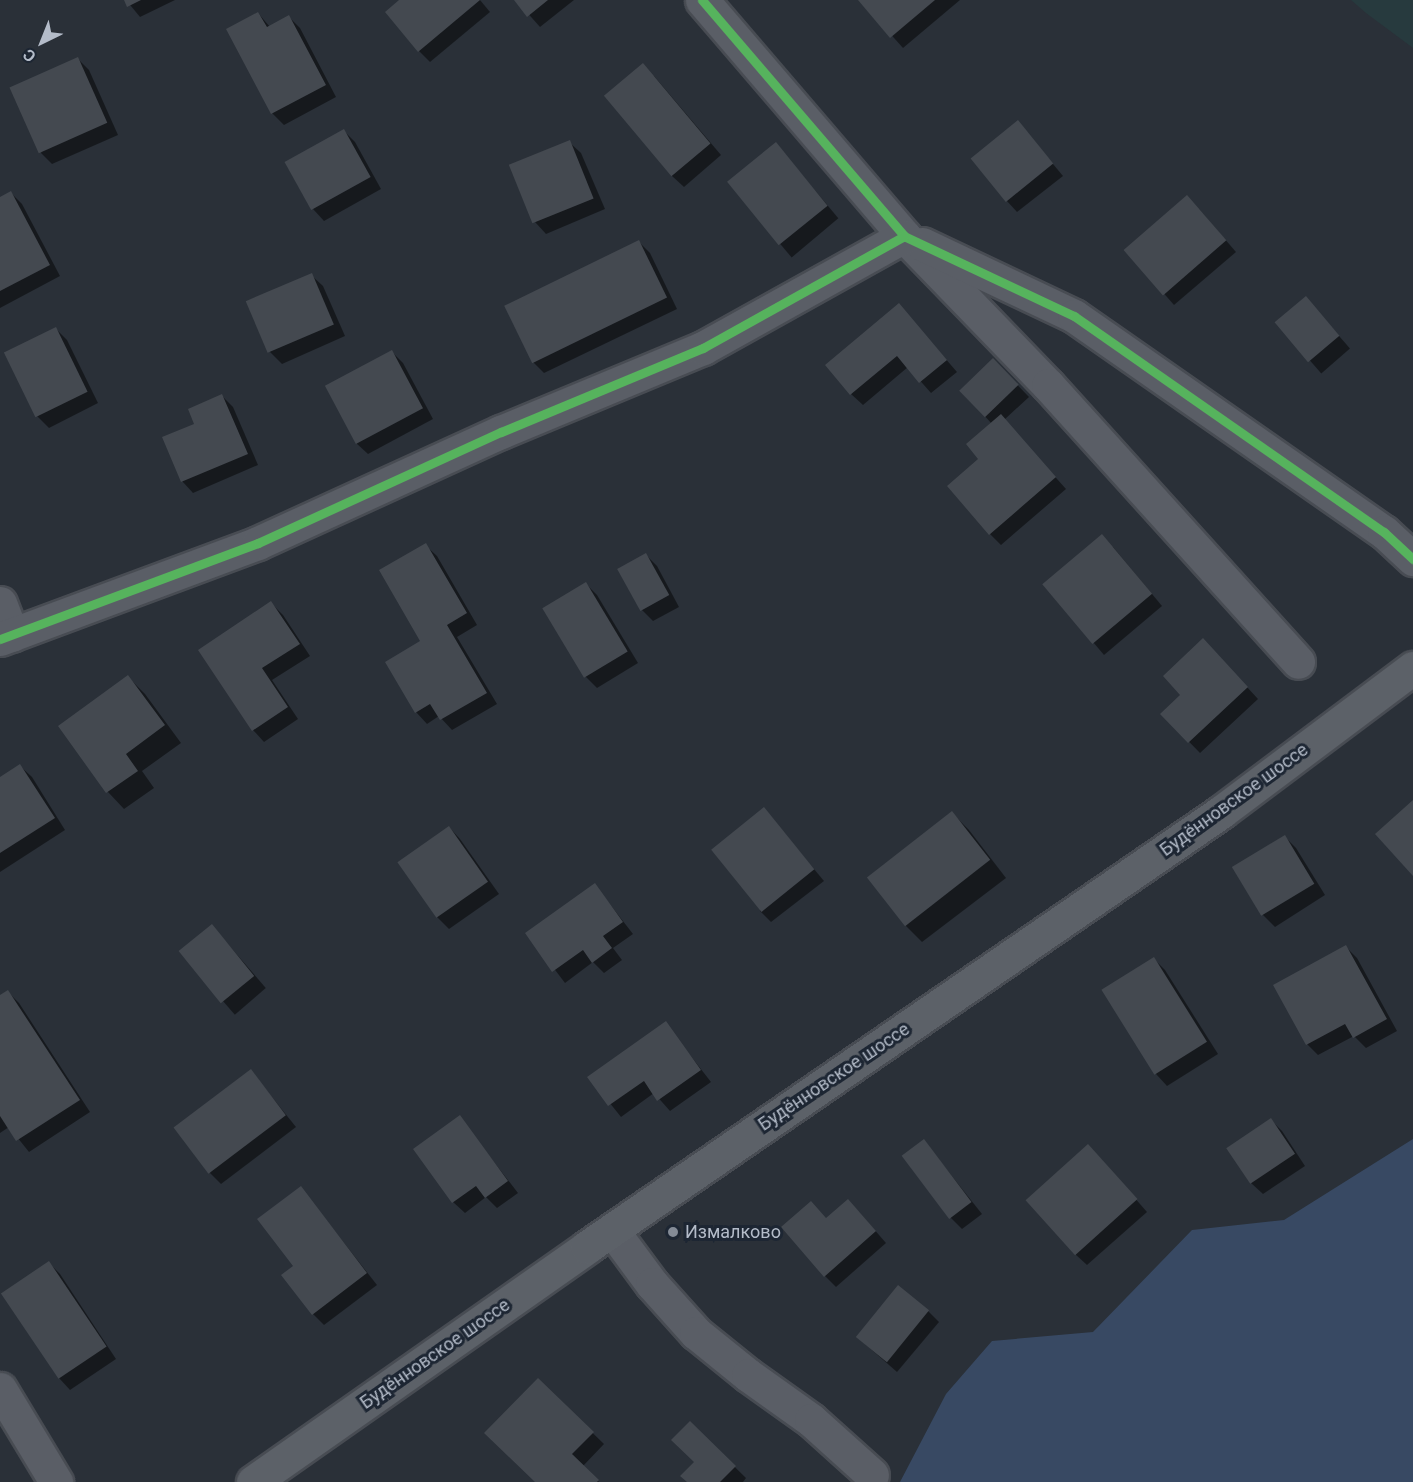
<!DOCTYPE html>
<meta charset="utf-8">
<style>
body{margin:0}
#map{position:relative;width:1413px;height:1482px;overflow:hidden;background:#2a3038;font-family:Roboto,sans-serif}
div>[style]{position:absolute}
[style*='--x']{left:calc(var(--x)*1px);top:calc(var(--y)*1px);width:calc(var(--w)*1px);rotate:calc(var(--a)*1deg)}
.green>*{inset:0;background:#273a3e}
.water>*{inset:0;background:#384963}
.shadow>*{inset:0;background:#0007;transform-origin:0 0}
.building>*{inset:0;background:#444950;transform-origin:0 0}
.roads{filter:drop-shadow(2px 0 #484c53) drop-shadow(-2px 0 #484c53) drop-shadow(0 2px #484c53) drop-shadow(0 -2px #484c53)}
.minor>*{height:33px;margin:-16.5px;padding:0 16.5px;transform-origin:16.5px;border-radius:16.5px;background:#5a5e66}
.major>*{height:33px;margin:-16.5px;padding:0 16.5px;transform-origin:16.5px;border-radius:16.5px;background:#5c6168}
.cycleway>*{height:9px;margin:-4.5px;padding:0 4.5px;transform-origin:4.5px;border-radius:4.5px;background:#56b35d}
.dots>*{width:16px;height:16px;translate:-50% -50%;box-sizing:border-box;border:3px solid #1d2633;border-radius:50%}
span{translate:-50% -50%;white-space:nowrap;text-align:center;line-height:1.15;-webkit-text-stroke:6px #1d2633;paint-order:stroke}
.street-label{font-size:18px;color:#b4bcc9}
.poi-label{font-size:18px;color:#b4bcc9}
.left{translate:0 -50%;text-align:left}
.north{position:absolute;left:12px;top:12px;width:60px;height:60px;-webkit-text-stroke:4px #1d2633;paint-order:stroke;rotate:223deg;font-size:16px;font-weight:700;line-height:24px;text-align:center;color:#b4bcc9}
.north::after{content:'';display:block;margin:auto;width:21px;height:27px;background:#b4bcc9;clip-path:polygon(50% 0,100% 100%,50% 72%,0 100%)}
</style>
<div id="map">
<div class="green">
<i style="clip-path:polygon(1351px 0,1413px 0,1413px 48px,1366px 13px)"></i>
</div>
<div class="water">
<i style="clip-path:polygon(1413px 1139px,1413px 1482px,900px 1482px,946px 1394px,992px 1341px,1093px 1332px,1192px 1230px,1284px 1220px)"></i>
</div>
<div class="shadow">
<i style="clip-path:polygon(126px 0,175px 0,140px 17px)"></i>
<i style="clip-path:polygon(402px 0,480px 0,490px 12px,430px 62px,419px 51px)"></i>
<i style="clip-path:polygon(516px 0,574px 0,540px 27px)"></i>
<i style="clip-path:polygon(860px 0,960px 0,903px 48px)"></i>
<i style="clip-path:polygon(258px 13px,270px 27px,289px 17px,300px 28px,336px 97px,284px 125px,272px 113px,228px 29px)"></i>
<i style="clip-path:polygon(78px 59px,89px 70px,118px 135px,52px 164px,41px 153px)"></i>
<i style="clip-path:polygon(654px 76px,721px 155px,684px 187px,672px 176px)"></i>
<i style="clip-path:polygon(1018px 122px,1063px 176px,1017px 212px,1006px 200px)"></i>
<i style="clip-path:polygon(344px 131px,355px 142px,381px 189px,324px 221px,313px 209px,287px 162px)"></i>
<i style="clip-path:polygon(569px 142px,581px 153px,605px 209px,546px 234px,535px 222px)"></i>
<i style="left:776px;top:144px;width:97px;height:61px;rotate:50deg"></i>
<i style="clip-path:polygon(11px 193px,22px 204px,60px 276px,0 308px,0 199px)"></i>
<i style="clip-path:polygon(1199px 209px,1236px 252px,1174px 305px,1126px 250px)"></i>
<i style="clip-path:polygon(639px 242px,650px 253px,677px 309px,544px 373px,533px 362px)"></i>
<i style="clip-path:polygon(311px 275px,323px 286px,345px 336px,282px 364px,270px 352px,248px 303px)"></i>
<i style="left:1306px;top:298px;width:67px;height:38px;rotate:49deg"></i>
<i style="clip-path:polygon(899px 305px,957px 372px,931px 393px,908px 367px,863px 405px,851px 394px)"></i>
<i style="clip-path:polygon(56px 329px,67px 340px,98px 403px,49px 428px,37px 416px)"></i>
<i style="clip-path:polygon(392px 352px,403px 363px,433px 419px,368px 454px,356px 443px)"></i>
<i style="clip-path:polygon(1005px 372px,1029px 397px,1004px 420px,1066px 489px,1001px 545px,990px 534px,980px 459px,992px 424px,961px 390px)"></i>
<i style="clip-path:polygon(222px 396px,233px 407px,258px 465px,193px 493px,182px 481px)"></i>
<i style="clip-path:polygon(425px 545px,437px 556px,477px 625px,457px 637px,497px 704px,452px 730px,439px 716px,427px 724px,416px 712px,422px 641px)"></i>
<i style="clip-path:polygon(1113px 547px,1162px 606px,1104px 655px,1044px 584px)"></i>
<i style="clip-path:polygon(646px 555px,657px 566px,679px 607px,653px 621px,642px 610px)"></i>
<i style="clip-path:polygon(586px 584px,597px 595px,638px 663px,597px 688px,585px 676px,544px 609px)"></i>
<i style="clip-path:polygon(271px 603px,283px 615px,310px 656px,272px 680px,298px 719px,264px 742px,253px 730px,200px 651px)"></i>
<i style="clip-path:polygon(1214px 651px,1258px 699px,1200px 753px,1162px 714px,1182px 695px)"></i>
<i style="clip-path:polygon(128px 677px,145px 694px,181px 743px,142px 771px,154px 788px,124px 809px,108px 792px,60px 726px)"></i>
<i style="clip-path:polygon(20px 766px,32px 777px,65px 830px,0 872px,0 779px)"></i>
<i style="clip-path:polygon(764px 809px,824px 881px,771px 922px,760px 911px)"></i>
<i style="clip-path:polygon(952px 813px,969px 830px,1006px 878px,922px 942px,905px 925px)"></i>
<i style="clip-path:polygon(449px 827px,460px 839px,499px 894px,449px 929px,437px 917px,399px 863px)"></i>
<i style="clip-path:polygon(1285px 837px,1296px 848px,1325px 895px,1275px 927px,1263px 915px,1234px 868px)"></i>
<i style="clip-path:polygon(595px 885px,633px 934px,613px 948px,622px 960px,604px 973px,593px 962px,565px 983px,527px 933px)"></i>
<i style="left:212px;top:926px;width:82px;height:41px;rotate:49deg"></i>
<i style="clip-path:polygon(1346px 947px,1357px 958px,1397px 1031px,1366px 1048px,1354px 1036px,1318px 1055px,1307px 1044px)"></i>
<i style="clip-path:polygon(1154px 959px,1165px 970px,1218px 1054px,1167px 1086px,1156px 1074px)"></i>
<i style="clip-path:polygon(8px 992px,19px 1003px,90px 1112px,29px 1152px,9px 1127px,0 1133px,0 997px)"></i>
<i style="clip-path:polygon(665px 1023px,711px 1082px,670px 1111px,654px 1093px,621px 1117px,589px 1077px)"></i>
<i style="clip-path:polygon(251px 1071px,296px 1127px,221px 1184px,210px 1173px)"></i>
<i style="clip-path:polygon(459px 1117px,518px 1193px,497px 1208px,486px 1197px,465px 1213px,453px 1202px)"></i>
<i style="clip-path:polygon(1271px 1120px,1282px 1131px,1305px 1166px,1263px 1194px,1251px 1183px)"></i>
<i style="clip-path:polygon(924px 1141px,982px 1214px,962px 1229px,951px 1218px)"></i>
<i style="clip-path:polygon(1099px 1157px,1147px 1212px,1087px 1265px,1075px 1254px)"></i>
<i style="clip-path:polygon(301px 1188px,377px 1285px,324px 1325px,313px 1314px,295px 1266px)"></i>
<i style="clip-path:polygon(859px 1212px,886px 1243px,836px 1287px,825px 1276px,827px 1219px)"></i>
<i style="clip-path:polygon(49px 1263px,60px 1274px,116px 1359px,70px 1390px,59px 1378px,3px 1293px)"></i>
<i style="clip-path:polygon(928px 1311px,939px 1322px,897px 1372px,857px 1337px)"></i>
<i style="clip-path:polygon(538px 1380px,604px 1444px,583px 1466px,599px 1482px,536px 1482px)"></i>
<i style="clip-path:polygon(690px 1423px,746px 1478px,743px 1482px,689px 1482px,696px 1462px)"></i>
</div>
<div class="building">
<i style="clip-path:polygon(124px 0,141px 0,127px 7px)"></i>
<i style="clip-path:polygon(399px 0,480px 0,418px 52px,385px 12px)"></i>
<i style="clip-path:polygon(514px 0,548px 0,527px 17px)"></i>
<i style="clip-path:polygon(858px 0,935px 0,890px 38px)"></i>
<i style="clip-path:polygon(258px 12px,267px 27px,289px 15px,326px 85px,271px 114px,226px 29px)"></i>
<i style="left:78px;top:57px;width:72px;height:75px;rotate:66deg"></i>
<i style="left:643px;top:63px;width:105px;height:51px;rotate:50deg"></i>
<i style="left:1018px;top:120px;width:56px;height:61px;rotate:51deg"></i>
<i style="left:344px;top:129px;width:55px;height:68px;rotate:61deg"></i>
<i style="left:570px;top:140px;width:63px;height:66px;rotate:68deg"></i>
<i style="left:776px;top:142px;width:82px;height:63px;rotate:51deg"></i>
<i style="clip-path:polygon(11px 191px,50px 265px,0 291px,0 197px)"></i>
<i style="left:1187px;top:195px;width:60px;height:84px;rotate:49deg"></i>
<i style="left:639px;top:240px;width:64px;height:150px;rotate:64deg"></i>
<i style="left:312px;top:273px;width:56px;height:72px;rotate:67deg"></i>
<i style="left:1306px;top:296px;width:52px;height:41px;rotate:50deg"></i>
<i style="clip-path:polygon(899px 303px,947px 360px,919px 383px,897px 356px,850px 395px,825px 365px)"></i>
<i style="left:56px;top:327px;width:72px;height:58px;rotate:64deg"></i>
<i style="left:392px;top:350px;width:66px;height:76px;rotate:62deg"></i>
<i style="left:993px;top:358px;width:37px;height:47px;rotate:46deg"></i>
<i style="clip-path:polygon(222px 394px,248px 454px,181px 482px,162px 437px,194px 424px,188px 409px)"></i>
<i style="clip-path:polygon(1001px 414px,1056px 477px,989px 535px,947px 486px,978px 459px,966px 444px)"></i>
<i style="left:1102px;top:534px;width:78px;height:78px;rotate:50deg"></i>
<i style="clip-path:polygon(426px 543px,467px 613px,447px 625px,487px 693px,440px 720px,430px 704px,415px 713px,385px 662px,420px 641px,379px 570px)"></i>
<i style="left:646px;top:553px;width:48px;height:33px;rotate:61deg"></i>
<i style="left:586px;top:582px;width:81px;height:51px;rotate:59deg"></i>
<i style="clip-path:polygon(271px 601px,300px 644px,262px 668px,288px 707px,252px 731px,198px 650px)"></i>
<i style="clip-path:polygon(1203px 638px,1248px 687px,1188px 743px,1160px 714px,1180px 695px,1163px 676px)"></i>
<i style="clip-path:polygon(128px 675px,165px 725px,126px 754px,138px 771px,106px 793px,58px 726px)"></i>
<i style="clip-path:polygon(20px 764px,55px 818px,0 853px,0 777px)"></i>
<i style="clip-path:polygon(1413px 800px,1413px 876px,1375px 834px)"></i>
<i style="left:764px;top:807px;width:80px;height:68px;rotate:51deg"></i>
<i style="left:952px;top:811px;width:62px;height:108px;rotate:52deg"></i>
<i style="left:449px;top:826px;width:68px;height:63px;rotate:55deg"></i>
<i style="left:1285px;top:835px;width:57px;height:62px;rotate:59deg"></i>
<i style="clip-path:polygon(595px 883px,623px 922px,603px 936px,612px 948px,592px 963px,583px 950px,552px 972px,525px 933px)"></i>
<i style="left:212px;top:924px;width:67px;height:43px;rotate:51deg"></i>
<i style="clip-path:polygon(1346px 945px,1387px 1019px,1353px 1038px,1345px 1024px,1306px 1045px,1273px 985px)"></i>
<i style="left:1154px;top:957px;width:100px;height:62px;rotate:58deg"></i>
<i style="clip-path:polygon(8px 990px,80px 1100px,16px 1141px,0 1116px,0 995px)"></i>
<i style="clip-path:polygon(666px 1021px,701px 1070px,657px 1101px,644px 1081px,608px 1106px,587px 1077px)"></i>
<i style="left:251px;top:1069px;width:58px;height:97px;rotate:53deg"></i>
<i style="clip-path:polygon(460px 1115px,508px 1181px,485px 1198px,476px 1186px,452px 1203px,413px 1149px)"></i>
<i style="left:1271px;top:1118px;width:43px;height:54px;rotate:56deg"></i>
<i style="left:924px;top:1139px;width:79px;height:28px;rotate:53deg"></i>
<i style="left:1088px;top:1144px;width:74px;height:84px;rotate:48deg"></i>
<i style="clip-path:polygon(301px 1186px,367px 1273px,312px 1315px,281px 1275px,293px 1266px,257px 1219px)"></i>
<i style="clip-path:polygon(848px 1199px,876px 1231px,824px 1277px,781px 1227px,811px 1201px,826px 1218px)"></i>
<i style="left:49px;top:1261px;width:103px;height:58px;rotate:56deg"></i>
<i style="left:898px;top:1285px;width:40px;height:67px;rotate:39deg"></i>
<i style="clip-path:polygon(538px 1378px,594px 1432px,572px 1454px,599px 1480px,597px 1482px,535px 1482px,484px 1433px)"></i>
<i style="clip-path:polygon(690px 1421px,736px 1466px,720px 1482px,687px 1482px,680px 1476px,694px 1462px,671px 1440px)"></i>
</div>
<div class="roads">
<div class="minor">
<i style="--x:702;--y:0;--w:311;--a:49.4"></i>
<i style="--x:904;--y:236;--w:207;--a:46"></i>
<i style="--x:1048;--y:385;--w:373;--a:47.9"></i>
<i style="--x:922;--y:244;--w:168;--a:25.3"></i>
<i style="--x:1074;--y:316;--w:378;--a:34.9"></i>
<i style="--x:1384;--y:532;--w:40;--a:43"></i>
<i style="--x:0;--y:603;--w:34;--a:69"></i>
<i style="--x:0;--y:639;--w:275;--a:-20.4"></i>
<i style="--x:258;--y:543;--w:267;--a:-24.6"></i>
<i style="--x:501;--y:432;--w:219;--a:-22.6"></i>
<i style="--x:703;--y:348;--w:230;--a:-29.1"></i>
<i style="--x:612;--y:1230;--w:67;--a:53.5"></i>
<i style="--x:652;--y:1284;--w:66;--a:48.1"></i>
<i style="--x:696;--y:1333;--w:67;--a:38.9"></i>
<i style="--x:748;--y:1375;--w:77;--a:35.5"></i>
<i style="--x:811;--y:1420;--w:82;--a:42"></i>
<i style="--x:0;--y:1389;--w:109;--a:58.9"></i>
</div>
<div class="major">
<i style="--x:253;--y:1482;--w:408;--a:-35.1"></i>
<i style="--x:587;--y:1247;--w:769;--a:-34.45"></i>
<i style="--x:1221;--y:812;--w:240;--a:-36.9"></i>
</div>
</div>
<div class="cycleway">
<i style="--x:702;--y:0;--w:311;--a:49.4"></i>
<i style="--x:904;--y:236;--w:188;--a:25.2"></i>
<i style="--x:1074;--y:316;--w:378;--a:34.9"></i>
<i style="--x:1384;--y:532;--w:40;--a:43"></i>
<i style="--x:0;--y:639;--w:275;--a:-20.4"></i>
<i style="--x:258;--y:543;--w:267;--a:-24.6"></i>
<i style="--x:501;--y:432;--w:219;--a:-22.6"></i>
<i style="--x:703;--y:348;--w:230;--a:-29.1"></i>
</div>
<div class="dots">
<i style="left:673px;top:1232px;background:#848b96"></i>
</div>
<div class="street-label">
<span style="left:1234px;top:800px;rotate:-36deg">Будённовское шоссе</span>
<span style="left:834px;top:1077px;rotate:-34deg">Будённовское шоссе</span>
<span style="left:435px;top:1354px;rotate:-35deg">Будённовское шоссе</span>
</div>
<div class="poi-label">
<span class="left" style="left:685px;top:1232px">Измалково</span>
</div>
<div class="north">С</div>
</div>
